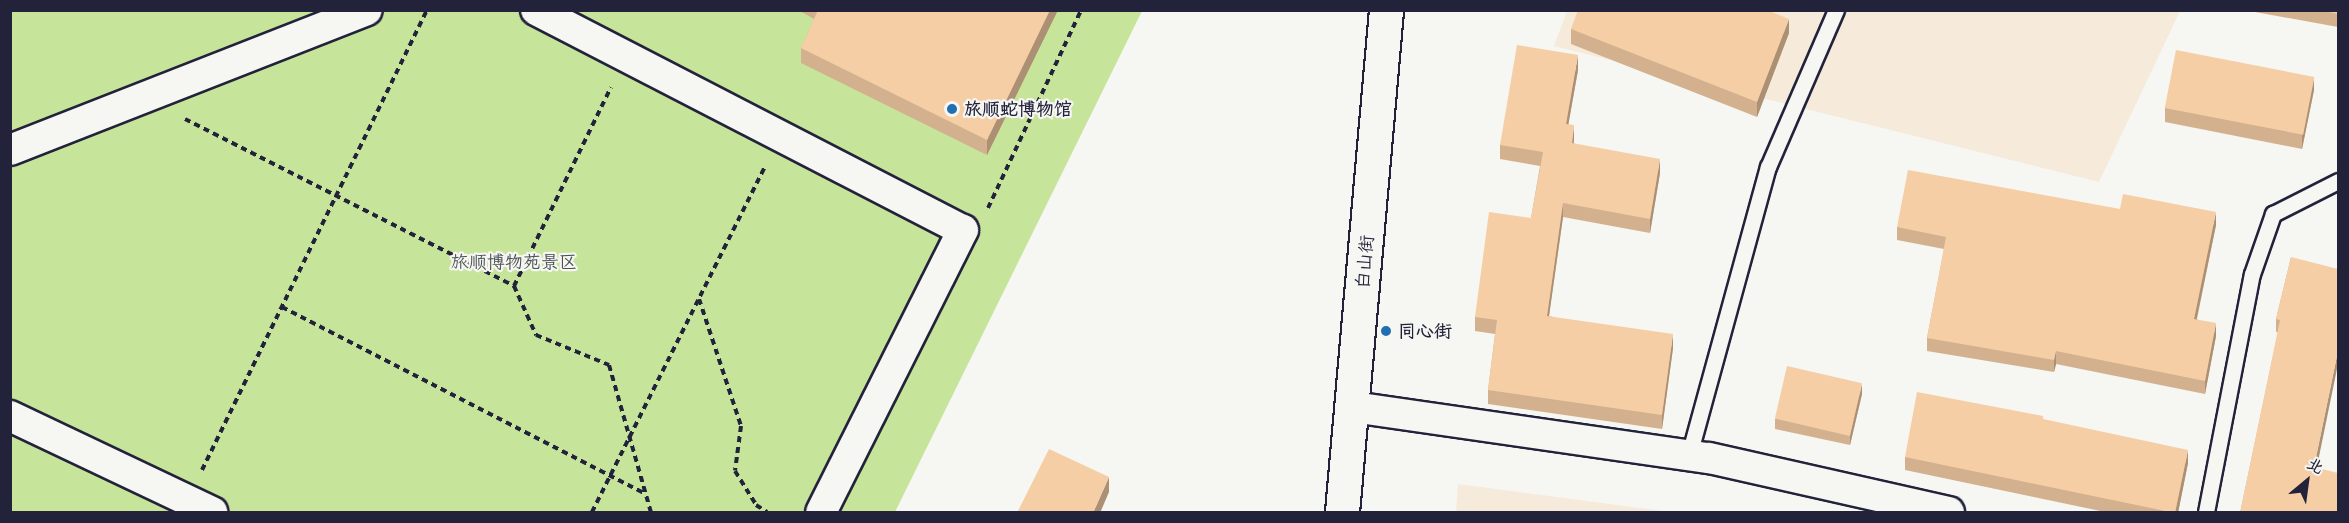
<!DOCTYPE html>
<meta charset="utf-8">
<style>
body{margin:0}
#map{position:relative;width:2349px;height:523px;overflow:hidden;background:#f6f6f2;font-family:Delius,"LXGW WenKai TC",sans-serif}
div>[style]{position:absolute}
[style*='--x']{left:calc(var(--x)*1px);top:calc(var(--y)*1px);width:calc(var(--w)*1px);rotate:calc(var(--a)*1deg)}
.built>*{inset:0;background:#f6eadb}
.green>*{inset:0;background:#c7e49b}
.path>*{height:4px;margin-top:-2px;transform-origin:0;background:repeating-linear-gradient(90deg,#22223b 0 6px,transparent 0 10.5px)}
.roads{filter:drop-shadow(2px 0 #22223b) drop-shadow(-2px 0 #22223b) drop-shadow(0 2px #22223b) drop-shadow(0 -2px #22223b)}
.lane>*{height:15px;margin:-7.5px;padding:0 7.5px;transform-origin:7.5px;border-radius:7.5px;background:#f6f6f2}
.street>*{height:30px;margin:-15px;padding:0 15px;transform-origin:15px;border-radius:15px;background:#f6f6f2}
.secondary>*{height:33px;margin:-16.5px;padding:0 16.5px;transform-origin:16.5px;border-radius:16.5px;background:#f6f6f2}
.wall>*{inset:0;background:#d3b18e}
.shaded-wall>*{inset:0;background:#ac9074}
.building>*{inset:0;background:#f5cea5;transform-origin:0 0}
.dots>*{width:16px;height:16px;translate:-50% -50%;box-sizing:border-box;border:3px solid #f6f6f2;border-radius:50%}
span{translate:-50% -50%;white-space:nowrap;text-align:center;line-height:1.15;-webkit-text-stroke:4.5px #f6f6f2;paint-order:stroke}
.poi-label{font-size:18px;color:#22223b;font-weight:700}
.left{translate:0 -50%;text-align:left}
.park-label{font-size:18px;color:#4b5253}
.street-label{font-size:18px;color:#22223b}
.frame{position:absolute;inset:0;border:12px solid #22223b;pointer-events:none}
.north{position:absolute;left:2277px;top:451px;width:60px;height:60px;-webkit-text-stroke:4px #f6f6f2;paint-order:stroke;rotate:29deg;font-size:16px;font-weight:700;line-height:24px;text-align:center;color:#22223b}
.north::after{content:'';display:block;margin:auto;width:21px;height:27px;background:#22223b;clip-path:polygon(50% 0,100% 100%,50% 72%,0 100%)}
</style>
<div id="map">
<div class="built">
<i style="clip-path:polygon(1567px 11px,2180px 11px,2099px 182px,1554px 46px)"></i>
<i style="clip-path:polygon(1458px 484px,1670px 512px,1456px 512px)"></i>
</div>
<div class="green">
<i style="clip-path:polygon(10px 11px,1142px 11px,895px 512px,11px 512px)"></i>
</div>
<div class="path">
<i style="--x:185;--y:119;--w:369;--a:26.9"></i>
<i style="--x:514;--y:286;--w:54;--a:65.8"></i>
<i style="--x:536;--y:335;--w:79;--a:22.3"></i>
<i style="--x:609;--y:365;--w:153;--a:74.1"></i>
<i style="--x:988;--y:208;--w:219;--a:-64.8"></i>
<i style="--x:514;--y:286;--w:221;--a:-64"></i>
<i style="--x:699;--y:299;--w:134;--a:71.7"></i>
<i style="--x:741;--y:426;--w:45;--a:97.6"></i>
<i style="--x:735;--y:471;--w:40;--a:58"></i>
<i style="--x:756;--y:505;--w:13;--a:32"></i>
<i style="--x:282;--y:307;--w:409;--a:27.2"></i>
<i style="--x:202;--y:470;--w:512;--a:-63.94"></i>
<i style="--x:592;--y:512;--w:386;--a:-63.4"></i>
</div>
<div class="roads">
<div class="lane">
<i style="--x:1689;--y:455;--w:299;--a:-74.7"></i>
<i style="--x:1768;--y:167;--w:171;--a:-66.6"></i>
<i style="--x:2206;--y:512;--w:242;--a:-79.1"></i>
<i style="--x:2252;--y:274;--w:64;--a:-70.7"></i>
<i style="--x:2273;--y:214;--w:73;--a:-26.9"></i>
</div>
<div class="street">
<i style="--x:536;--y:10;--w:480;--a:27.3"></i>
<i style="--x:963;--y:230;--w:316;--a:116.7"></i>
<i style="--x:10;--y:150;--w:383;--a:-21.4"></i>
<i style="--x:1353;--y:407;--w:360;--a:8.2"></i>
<i style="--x:1709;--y:458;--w:246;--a:12.7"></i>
<i style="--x:10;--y:416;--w:224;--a:25.4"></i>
</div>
<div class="secondary">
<i style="--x:1342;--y:512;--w:504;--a:-84.99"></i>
</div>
</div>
<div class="wall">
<i style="clip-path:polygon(798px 10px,1058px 10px,987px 155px,801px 63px,801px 48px,814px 19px)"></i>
<i style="clip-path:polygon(2244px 10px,2338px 10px,2338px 27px)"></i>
<i style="clip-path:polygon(1571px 29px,1789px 33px,1757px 117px,1571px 44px)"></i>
<i style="clip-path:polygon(1578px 70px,1568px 125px,1574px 140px,1573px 143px,1660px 173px,1650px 233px,1563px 217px,1549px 316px,1673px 348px,1662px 429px,1488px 404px,1488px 390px,1495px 334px,1475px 331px,1475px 317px,1531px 218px,1540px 166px,1500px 159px,1500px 145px)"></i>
<i style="clip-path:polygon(2314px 90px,2302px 149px,2165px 122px,2165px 108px)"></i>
<i style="clip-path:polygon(2120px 209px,2216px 225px,2197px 319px,2216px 336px,2205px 394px,2056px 364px,2054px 372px,1927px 351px,1927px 338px,1944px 249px,1897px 240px,1897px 227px)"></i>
<i style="clip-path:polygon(2291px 257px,2317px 468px,2240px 513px,2278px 332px,2276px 332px,2276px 319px)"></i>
<i style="clip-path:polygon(1862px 394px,1850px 445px,1775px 429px,1775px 419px)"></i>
<i style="clip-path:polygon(2043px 420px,2188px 463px,2178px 513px,2110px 513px,1905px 470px,1905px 457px)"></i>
</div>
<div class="shaded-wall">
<i style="clip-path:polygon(1050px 10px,1058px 10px,987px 155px,987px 140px)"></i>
<i style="clip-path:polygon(1789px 19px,1789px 33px,1757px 117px,1757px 102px)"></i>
<i style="clip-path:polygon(1578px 55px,1578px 70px,1566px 138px,1566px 124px)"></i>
<i style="clip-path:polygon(2314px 77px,2314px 90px,2302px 149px,2302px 136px)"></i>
<i style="clip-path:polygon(1574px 125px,1574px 140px,1572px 157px,1572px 143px)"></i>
<i style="clip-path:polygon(1660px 159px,1660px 173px,1650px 233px,1650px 219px)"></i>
<i style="clip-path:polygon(1563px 203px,1563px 217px,1547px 330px,1547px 316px)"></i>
<i style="clip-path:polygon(2216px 212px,2216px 225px,2194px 331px,2194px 319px)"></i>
<i style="clip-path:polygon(2216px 323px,2216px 336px,2205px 394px,2205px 381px)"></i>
<i style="clip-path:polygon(1673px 334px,1673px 348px,1662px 429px,1662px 415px)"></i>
<i style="clip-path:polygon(2056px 351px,2056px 364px,2054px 372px,2054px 360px)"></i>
<i style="clip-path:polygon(2338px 351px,2338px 364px,2314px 481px,2314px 467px)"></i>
<i style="clip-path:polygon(1862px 384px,1862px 394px,1850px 445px,1850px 435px)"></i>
<i style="clip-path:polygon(2188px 450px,2188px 463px,2178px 513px,2175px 513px)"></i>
<i style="clip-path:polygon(1109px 477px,1109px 492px,1100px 513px,1093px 513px)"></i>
</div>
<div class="building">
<i style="clip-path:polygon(818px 10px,1050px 10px,987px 140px,801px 48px)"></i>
<i style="clip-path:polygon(1578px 10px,1767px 10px,1789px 19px,1757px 102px,1571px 29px)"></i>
<i style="clip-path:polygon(2319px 10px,2338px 10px,2338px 14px)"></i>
<i style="clip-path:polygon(1517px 45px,1578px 55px,1566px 124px,1574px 125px,1572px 143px,1660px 159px,1650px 219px,1563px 203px,1547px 316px,1673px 334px,1662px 415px,1488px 390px,1497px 320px,1475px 317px,1489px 212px,1531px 218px,1543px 152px,1500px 145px)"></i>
<i style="left:2176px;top:50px;width:141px;height:59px;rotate:11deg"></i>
<i style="clip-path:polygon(1908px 170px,2120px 209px,2123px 194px,2216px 212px,2194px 319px,2216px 323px,2205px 381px,2056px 351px,2054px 360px,1927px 338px,1946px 237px,1897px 227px)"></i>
<i style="clip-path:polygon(2291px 257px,2338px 269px,2338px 351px,2314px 467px,2338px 473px,2338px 513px,2240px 513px,2280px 320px,2276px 319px)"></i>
<i style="left:1787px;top:366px;width:77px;height:54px;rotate:13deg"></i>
<i style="clip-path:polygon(1917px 392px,2043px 416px,2043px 419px,2188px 450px,2175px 513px,1905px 457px)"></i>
<i style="clip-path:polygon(1049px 449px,1109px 477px,1093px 513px,1017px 513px)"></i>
</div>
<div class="dots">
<i style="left:952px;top:109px;background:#1f6fb2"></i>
<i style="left:1386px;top:331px;background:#1f6fb2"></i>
</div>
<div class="poi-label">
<span class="left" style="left:964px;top:109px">旅顺蛇博物馆</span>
<span class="left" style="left:1398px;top:331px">同心街</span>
</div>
<div class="park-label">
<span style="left:514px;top:262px">旅顺博物苑景区</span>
</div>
<div class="street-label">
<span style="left:1365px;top:262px;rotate:-85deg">白山街</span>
</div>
<div class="frame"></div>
<div class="north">北</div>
</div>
